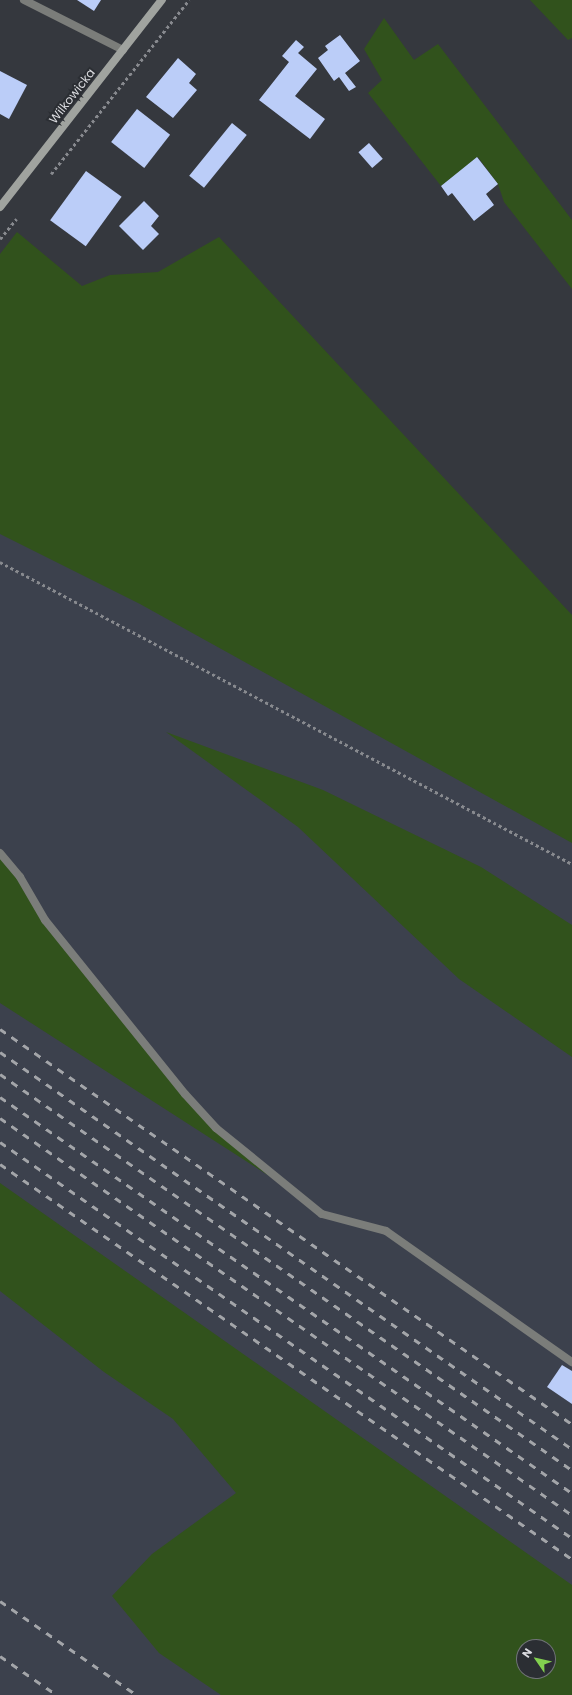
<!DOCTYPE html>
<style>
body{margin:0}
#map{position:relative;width:572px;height:1695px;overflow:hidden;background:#35383e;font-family:Poppins,sans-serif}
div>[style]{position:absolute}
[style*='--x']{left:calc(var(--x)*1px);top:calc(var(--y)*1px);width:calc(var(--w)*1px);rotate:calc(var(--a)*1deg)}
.built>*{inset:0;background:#3c414d}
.green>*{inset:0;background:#31521c}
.building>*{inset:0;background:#bbcdf8;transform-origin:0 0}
.path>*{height:2.5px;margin-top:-1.25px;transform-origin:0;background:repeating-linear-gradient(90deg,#888a8f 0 3px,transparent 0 6px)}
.lane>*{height:8px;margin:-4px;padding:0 4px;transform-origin:4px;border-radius:4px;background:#7b7d7a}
.street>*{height:8px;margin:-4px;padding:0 4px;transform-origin:4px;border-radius:4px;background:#7b7d7a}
.secondary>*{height:8px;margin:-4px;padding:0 4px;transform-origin:4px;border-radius:4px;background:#a0a39f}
.rail>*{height:3px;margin-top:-1.5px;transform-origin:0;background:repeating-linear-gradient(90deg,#a3a5a9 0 7px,transparent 0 14px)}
span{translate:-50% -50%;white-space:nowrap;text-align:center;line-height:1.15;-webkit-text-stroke:4px #2b2e33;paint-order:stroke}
.street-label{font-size:12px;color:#dbdce0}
.north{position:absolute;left:516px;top:1639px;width:40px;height:40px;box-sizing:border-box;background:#2b2e33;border:1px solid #717478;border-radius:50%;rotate:304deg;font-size:11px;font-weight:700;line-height:16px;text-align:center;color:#dbdce0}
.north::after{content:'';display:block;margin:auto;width:14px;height:18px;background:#82d04f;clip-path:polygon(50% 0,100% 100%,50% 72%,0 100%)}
</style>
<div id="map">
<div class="built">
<i style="clip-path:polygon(evenodd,0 485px,572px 802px,572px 1695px,0 1695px,0 485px,524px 1647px,548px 1647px,548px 1671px,524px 1671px,524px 1647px)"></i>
</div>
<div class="green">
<i style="clip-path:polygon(530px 0,572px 0,572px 38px,568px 40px)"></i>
<i style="clip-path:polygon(384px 18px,414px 60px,438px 44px,572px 220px,572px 289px,504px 202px,498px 184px,478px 157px,441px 186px,368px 93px,382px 80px,364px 49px)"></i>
<i style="clip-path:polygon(17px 232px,82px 286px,110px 275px,158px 272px,219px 237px,572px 615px,572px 843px,140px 604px,0 534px,0 254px)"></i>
<i style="clip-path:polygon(166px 732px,323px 790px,481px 867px,572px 925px,572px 1057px,459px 979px,298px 827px)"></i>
<i style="clip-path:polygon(0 853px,45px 920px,216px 1128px,291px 1190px,0 1003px)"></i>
<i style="clip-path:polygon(evenodd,0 1183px,572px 1585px,572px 1695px,221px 1695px,159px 1653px,112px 1596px,152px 1554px,236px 1493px,173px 1419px,104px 1372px,0 1291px,0 1183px,524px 1647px,548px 1647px,548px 1671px,524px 1671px,524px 1647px)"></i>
</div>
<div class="building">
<i style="clip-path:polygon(77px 0,101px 0,94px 11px)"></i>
<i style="clip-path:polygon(340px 35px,360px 61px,345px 73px,356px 87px,349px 91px,339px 77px,334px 81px,318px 58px,328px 50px,325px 46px)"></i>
<i style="clip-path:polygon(296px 40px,304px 47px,298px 53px,317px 69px,295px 96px,325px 119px,310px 139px,259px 100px,289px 62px,282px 56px)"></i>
<i style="clip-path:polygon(178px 58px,196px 74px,189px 83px,197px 90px,173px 118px,146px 97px)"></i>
<i style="clip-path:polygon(0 71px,27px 85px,9px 119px,0 114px)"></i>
<i style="left:137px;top:109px;width:42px;height:42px;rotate:38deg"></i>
<i style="left:232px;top:123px;width:19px;height:68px;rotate:39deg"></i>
<i style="left:369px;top:143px;width:21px;height:14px;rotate:49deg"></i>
<i style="clip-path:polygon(477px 157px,498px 184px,486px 194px,494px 205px,474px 221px,452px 193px,448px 196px,441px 186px)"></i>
<i style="left:86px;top:171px;width:44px;height:61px;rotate:36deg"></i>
<i style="clip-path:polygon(144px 201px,159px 216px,151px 226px,159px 234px,143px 250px,119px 226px)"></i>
<i style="clip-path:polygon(562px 1365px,572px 1371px,572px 1404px,547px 1387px)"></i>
</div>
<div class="path">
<i style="--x:51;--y:174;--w:222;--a:-51.6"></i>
<i style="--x:0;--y:239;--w:26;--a:-51"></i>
<i style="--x:0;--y:562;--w:647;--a:27.83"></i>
</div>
<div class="lane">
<i style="--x:0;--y:853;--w:31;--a:50"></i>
<i style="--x:20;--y:877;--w:50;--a:59.8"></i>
<i style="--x:45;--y:920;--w:223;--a:51.2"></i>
<i style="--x:185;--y:1094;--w:46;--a:47.6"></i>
<i style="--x:216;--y:1128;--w:136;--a:39.1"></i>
<i style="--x:322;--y:1214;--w:66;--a:14.9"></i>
<i style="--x:386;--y:1231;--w:228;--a:35.2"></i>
</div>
<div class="street">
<i style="--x:24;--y:0;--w:111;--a:26.8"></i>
</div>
<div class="secondary">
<i style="--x:0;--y:207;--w:263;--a:-52"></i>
</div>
<div class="rail">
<i style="--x:0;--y:1029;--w:695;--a:34.63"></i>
<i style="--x:0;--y:1052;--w:696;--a:34.76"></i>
<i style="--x:0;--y:1074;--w:696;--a:34.7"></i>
<i style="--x:0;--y:1097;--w:696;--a:34.7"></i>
<i style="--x:0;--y:1118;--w:696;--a:34.76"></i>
<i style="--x:0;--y:1142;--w:696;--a:34.7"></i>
<i style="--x:0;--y:1164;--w:695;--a:34.63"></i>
<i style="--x:0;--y:1601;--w:166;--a:34.5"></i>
<i style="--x:0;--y:1656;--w:69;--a:34.4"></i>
</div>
<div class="street-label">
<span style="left:72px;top:96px;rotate:-52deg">Wilkowicka</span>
</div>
<div class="north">N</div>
</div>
